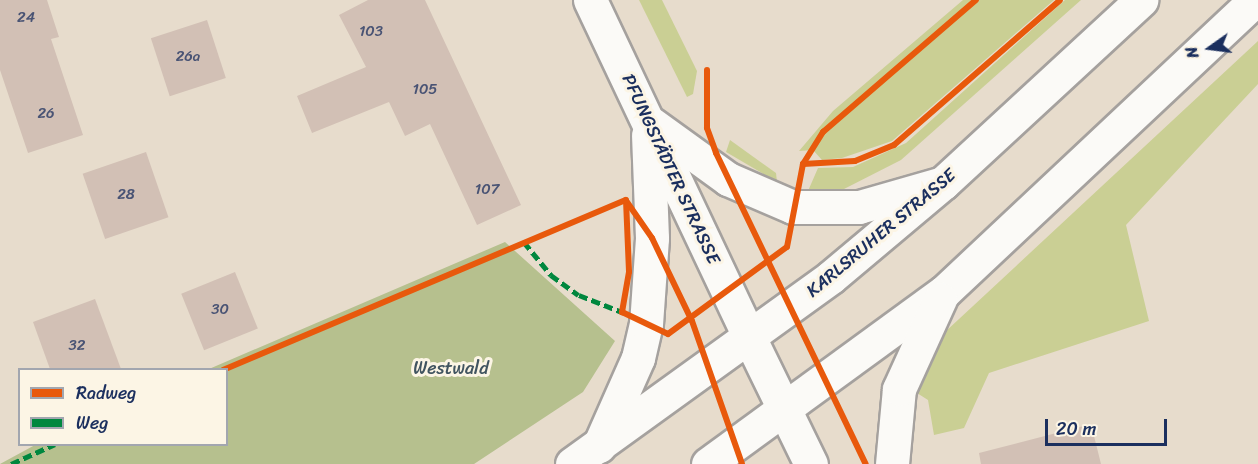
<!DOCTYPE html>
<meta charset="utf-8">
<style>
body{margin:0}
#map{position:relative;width:1258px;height:464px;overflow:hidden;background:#e7dccc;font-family:Sriracha,sans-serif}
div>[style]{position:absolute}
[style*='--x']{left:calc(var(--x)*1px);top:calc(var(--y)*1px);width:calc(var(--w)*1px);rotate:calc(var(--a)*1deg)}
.green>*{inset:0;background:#cacf94}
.forest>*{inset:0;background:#b6c08e}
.building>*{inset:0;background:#d2c0b5;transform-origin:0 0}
.roads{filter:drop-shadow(2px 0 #a5a19e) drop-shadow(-2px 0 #a5a19e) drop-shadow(0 2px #a5a19e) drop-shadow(0 -2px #a5a19e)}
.secondary>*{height:33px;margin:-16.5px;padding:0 16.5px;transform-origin:16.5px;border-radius:16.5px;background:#fbfaf7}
.primary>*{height:33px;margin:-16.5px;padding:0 16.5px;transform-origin:16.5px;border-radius:16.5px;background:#fbfaf7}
.quiet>*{height:4.5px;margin-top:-2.25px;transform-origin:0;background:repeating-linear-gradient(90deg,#00873e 0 9px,transparent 0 13.5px)}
.cycleway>*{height:6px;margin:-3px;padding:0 3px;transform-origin:3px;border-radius:3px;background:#e8590c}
span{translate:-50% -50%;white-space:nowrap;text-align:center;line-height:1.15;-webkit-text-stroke:6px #fcf5e5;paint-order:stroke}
.number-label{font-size:15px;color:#495374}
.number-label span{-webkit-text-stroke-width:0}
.street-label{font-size:18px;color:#1b2f5e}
.park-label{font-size:18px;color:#415460}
.legend{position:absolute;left:18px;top:368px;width:210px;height:78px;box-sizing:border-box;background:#fcf5e5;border:2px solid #a2a6af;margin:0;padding:8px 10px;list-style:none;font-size:18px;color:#1b2f5e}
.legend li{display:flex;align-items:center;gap:12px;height:30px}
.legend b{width:30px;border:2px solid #a2a6af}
.north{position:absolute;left:1180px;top:18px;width:60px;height:60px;-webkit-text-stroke:4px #fcf5e5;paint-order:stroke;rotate:256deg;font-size:16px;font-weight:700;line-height:24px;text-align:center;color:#1b2f5e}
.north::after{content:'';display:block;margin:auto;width:21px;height:27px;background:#1b2f5e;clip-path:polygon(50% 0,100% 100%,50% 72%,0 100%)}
.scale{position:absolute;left:1045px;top:419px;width:122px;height:27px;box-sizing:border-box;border:3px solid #1b2f5e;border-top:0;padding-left:8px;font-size:18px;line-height:21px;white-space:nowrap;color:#1b2f5e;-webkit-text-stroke:4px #fcf5e5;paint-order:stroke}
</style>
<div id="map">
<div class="green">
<i style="clip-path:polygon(639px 0,662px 0,697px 71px,693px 94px,687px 97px)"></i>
<i style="clip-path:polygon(963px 0,1054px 0,892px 141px,842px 158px,822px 160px,813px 150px,799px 151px,833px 111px)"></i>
<i style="clip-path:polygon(1065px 0,1081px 0,901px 160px,844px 189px,808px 191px,818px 168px,853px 167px,906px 143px)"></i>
<i style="clip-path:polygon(1258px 41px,1258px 84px,1126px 225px,1149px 321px,989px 373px,964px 428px,934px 435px,928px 400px,917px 393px,945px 332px)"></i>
<i style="clip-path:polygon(730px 140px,776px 173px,777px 182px,726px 152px)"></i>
</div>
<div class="forest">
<i style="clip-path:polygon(505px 242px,615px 341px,583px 392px,474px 464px,0 464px,35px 445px,226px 444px,226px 370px,209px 369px)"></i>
</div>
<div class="building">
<i style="clip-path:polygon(0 0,47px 0,59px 37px,51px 39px,83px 135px,28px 153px,0 70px)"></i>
<i style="clip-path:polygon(368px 0,425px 0,521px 205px,477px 225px,430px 124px,405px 136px,389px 102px,312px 133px,297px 96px,366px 67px,339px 15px)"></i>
<i style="left:207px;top:20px;width:61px;height:59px;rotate:72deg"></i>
<i style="left:146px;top:152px;width:69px;height:67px;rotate:71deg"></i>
<i style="left:235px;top:272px;width:61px;height:58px;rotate:68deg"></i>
<i style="clip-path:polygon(95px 299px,121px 369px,50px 369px,33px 322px)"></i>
<i style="clip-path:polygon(1091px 424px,1101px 464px,981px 464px,979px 453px)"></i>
</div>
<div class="roads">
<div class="secondary">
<i style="--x:590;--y:0;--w:375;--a:64.7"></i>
<i style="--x:652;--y:124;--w:94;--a:35.9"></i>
<i style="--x:728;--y:179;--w:71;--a:23.3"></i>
<i style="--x:793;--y:207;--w:66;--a:0"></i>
<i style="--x:859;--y:207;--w:87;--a:-15.9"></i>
<i style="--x:599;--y:446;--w:96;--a:-66.1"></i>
<i style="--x:638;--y:358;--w:35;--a:-77"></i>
<i style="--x:646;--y:324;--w:86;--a:-86"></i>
<i style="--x:652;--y:238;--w:103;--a:-92.2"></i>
</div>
<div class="primary">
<i style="--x:750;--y:339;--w:139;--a:64"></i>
<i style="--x:572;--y:464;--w:319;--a:-35.8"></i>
<i style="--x:831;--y:277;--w:146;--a:-40"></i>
<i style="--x:943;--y:183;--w:270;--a:-42.7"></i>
<i style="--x:708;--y:464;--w:292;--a:-36.1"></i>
<i style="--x:944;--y:292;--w:427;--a:-43.2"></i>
<i style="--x:892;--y:464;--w:75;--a:-84.7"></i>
<i style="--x:899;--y:389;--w:99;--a:-65.5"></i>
</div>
</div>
<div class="quiet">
<i style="--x:524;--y:242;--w:43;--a:50.7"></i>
<i style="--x:551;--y:275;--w:34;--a:36"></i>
<i style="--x:579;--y:295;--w:46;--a:21.6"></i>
<i style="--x:11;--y:464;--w:48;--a:-24.4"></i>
</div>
<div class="cycleway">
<i style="--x:707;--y:70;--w:58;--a:90"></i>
<i style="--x:707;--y:128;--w:27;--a:70"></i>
<i style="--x:716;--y:153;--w:345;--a:64.3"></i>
<i style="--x:803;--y:164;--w:52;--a:-3.3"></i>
<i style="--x:855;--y:161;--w:42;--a:-22.3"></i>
<i style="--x:894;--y:145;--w:220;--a:-41.1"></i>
<i style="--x:626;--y:200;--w:72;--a:87.6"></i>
<i style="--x:629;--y:272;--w:41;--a:99.9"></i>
<i style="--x:622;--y:312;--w:51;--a:25.6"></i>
<i style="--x:668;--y:334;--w:147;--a:-36.2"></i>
<i style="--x:787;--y:247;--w:85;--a:-79.1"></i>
<i style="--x:803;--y:164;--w:38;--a:-58"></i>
<i style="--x:823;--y:132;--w:202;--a:-40.8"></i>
<i style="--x:627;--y:202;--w:44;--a:55.2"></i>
<i style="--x:652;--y:238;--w:92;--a:64.3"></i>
<i style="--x:692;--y:321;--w:151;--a:70.7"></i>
<i style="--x:223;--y:370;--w:437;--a:-22.9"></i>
</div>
<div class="number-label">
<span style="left:26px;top:18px">24</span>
<span style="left:371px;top:32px">103</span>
<span style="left:188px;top:57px">26a</span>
<span style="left:425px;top:90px">105</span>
<span style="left:46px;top:114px">26</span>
<span style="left:487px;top:190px">107</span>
<span style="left:126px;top:195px">28</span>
<span style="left:220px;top:310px">30</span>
<span style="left:77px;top:346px">32</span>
</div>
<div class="street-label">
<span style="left:671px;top:169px;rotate:65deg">PFUNGSTÄDTER STRASSE</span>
<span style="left:881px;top:233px;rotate:-40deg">KARLSRUHER STRASSE</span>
</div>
<div class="park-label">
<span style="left:451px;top:368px">Westwald</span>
</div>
<ul class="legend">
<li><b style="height:8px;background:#e8590c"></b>Radweg</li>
<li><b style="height:8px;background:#00873e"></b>Weg</li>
</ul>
<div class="north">N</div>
<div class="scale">20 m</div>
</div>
